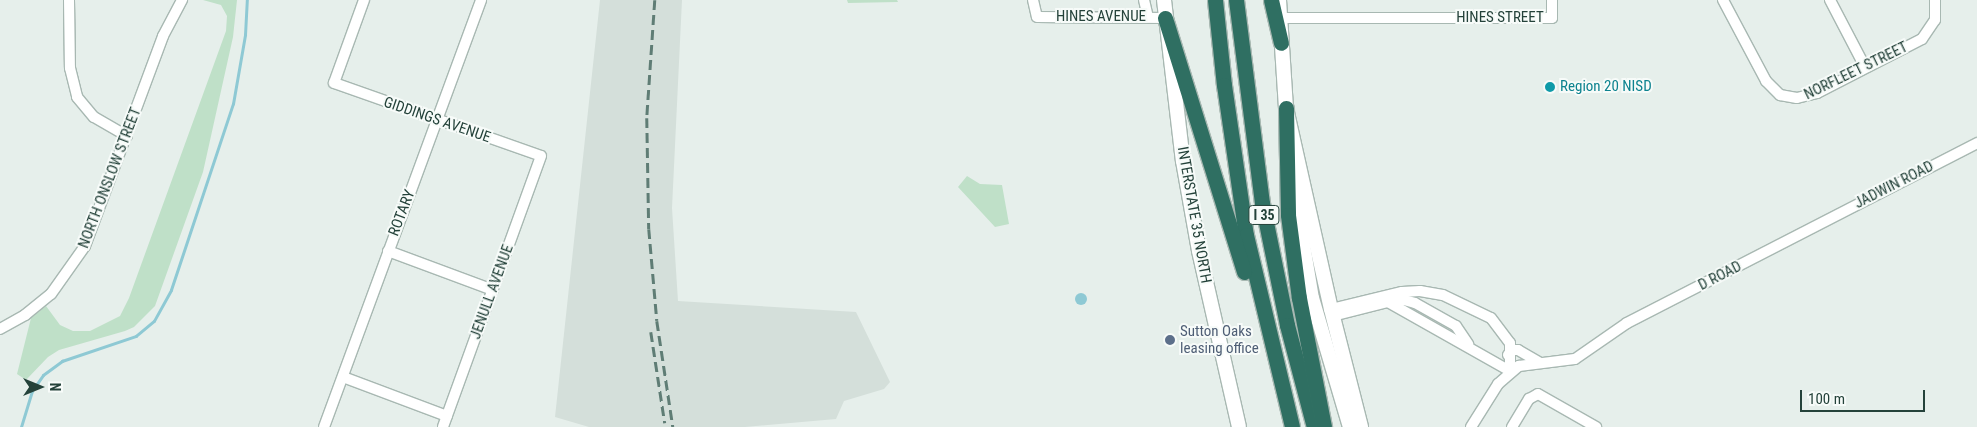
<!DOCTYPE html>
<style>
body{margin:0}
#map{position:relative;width:1977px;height:427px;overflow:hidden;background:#e6efeb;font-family:"Roboto Condensed",sans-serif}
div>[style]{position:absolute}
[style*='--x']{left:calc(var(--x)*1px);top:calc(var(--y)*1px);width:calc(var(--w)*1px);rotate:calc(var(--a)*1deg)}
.built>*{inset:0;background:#d4dfda}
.green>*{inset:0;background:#bfe0c8}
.water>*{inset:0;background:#8ec9d4}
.round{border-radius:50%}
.stream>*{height:2.5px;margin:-1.25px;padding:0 1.25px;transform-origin:1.25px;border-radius:1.25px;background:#8ec9d4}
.roads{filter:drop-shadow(1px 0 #a8b8b2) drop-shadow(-1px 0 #a8b8b2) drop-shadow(0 1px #a8b8b2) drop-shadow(0 -1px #a8b8b2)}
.minor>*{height:10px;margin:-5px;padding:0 5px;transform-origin:5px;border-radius:5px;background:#fff}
.secondary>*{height:14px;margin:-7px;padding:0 7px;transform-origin:7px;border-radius:7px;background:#fff}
.motorway>*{height:15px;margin:-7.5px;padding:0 7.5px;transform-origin:7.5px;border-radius:7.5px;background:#2f6f62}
.rail>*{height:2.5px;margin-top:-1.25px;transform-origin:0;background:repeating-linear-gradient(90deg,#5f7d75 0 10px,transparent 0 15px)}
.dots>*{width:14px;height:14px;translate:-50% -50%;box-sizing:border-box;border:2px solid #f7fbf9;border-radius:50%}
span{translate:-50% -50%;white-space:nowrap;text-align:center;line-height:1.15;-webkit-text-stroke:4px #f7fbf9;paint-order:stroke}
.shield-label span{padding:1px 4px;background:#f7fbf9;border:1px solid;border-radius:4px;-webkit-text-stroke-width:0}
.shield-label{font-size:14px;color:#24423a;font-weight:700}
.street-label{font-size:15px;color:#24423a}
.culture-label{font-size:15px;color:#0d838f}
.left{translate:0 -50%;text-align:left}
.service-label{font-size:15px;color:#4e5e75}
.north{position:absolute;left:15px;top:362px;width:50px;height:50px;-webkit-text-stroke:4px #f7fbf9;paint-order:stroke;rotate:90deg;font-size:14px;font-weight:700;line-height:20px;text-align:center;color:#24423a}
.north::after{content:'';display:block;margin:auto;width:18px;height:22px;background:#24423a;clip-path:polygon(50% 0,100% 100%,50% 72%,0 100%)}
.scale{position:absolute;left:1800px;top:390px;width:125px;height:22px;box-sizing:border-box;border:2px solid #24423a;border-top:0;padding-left:6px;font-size:15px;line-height:18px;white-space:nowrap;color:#24423a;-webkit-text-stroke:4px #f7fbf9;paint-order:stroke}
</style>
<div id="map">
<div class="built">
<i style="clip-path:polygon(600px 0,682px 0,672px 208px,678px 301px,856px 312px,890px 382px,884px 389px,844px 401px,836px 419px,745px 427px,589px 427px,555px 417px)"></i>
</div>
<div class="green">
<i style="clip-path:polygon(203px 0,237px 0,233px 37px,203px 172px,155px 306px,134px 327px,125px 331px,59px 350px,48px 357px,26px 380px,17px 374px,31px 318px,46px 306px,60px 325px,73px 331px,90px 331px,120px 316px,129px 298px,226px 31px,227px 16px,221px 5px)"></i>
<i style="clip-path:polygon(847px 0,897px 0,898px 2px,848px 3px)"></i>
<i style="clip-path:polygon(967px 176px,980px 184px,1002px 185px,1009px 224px,995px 227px,958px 187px)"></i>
</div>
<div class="water">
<i class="round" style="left:1075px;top:293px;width:12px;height:12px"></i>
</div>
<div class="stream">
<i style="--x:21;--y:427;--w:38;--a:-73"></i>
<i style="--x:32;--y:391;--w:19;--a:-55"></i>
<i style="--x:43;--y:375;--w:24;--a:-36"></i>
<i style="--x:62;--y:361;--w:78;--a:-18.7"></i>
<i style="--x:136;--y:336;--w:23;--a:-40"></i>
<i style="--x:154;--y:321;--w:35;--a:-61"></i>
<i style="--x:171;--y:290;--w:196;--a:-71.6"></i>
<i style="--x:233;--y:104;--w:70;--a:-80.1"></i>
<i style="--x:245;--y:35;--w:35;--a:-87"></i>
</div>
<div class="roads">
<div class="minor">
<i style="--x:69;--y:0;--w:68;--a:89.2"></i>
<i style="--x:70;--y:68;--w:30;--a:76"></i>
<i style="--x:77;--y:97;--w:26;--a:50"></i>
<i style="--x:94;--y:117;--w:38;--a:30"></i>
<i style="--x:364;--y:0;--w:88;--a:109.9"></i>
<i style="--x:334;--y:83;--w:219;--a:19.4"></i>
<i style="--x:541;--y:156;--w:288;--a:109.9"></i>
<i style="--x:1033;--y:0;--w:17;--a:77"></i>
<i style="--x:1037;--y:17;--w:128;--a:0.4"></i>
<i style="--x:1144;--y:0;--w:17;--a:77"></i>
<i style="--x:1723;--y:0;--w:92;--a:62"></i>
<i style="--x:1766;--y:81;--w:20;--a:45"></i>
<i style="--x:1780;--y:95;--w:17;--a:10"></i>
<i style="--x:1797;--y:98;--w:21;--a:-14"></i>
<i style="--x:1817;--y:93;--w:118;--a:-27.2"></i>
<i style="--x:1922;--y:39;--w:23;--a:-56"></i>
<i style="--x:1935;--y:20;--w:20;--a:-90"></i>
<i style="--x:1830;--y:0;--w:76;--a:62.4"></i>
<i style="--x:1280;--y:18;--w:272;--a:0"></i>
<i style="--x:1552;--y:18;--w:18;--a:-90"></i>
<i style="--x:388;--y:251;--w:112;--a:20.4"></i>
<i style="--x:1389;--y:302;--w:15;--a:-8"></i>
<i style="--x:1404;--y:300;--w:11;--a:15"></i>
<i style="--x:1415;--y:303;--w:47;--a:29.3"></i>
<i style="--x:1456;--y:326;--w:22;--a:56"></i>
<i style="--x:1331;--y:309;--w:73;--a:-13.5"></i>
<i style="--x:1402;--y:292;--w:18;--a:-3"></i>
<i style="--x:1420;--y:291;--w:23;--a:10"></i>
<i style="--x:1443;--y:295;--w:53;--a:25.6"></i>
<i style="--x:1491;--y:318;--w:31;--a:53"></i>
<i style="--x:1510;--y:343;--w:28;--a:90"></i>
<i style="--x:1510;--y:371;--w:140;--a:-150.5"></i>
<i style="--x:1388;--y:302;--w:58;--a:166"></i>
<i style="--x:0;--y:329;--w:29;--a:-29"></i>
<i style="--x:25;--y:315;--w:33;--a:-39"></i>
<i style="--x:51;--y:294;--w:59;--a:-54.7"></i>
<i style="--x:85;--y:246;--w:224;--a:-69.6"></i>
<i style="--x:163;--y:36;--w:41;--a:-62.2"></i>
<i style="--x:1508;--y:355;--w:6;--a:-51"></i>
<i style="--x:1512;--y:350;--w:6;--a:0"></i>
<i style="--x:1518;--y:350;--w:24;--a:30"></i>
<i style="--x:343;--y:377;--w:111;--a:20.6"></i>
<i style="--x:324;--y:427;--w:455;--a:-69.8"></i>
<i style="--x:1471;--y:427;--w:51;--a:-57.9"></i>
<i style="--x:1498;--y:384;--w:28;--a:-41"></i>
<i style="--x:1519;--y:366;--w:56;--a:-7.1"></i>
<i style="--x:1575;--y:359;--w:63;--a:-34.7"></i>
<i style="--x:1627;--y:323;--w:394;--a:-27.2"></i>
<i style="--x:1512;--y:427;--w:33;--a:-59"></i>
<i style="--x:1529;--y:399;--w:10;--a:-29"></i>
<i style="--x:1538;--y:394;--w:67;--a:29.6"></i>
</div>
<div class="secondary">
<i style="--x:1164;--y:0;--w:162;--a:83.3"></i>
<i style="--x:1183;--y:161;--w:91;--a:79.9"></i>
<i style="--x:1199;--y:251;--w:180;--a:77.2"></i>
<i style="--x:1279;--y:0;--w:108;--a:86.3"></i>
<i style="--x:1286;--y:108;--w:206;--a:77.4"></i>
<i style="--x:1331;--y:309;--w:122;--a:75.7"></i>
<i style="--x:1293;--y:185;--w:115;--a:80.5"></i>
<i style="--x:1312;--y:298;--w:134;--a:73.6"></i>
</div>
<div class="motorway">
<i style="--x:1215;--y:0;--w:85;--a:84"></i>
<i style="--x:1224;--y:85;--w:152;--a:81.7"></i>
<i style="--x:1246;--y:235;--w:197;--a:76.5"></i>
<i style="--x:1236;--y:0;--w:205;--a:82.7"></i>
<i style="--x:1262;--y:203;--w:125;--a:78.4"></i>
<i style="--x:1287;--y:325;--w:106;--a:75.2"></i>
<i style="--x:1271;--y:0;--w:44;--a:76.9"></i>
<i style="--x:1165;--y:18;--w:266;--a:72.7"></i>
<i style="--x:1286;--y:108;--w:107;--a:88.9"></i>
<i style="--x:1288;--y:215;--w:84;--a:82.5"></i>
<i style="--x:1299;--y:298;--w:131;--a:79"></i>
</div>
</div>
<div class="rail">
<i style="--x:655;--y:0;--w:118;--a:93.9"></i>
<i style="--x:647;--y:118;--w:111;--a:89"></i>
<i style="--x:649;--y:229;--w:92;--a:85"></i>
<i style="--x:657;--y:321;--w:107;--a:81.4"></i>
<i style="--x:651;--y:332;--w:92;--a:81.3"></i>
</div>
<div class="dots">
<i style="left:1550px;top:87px;background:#0f9aa8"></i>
<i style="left:1170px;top:340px;background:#5c6f8a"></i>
</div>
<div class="shield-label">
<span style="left:1264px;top:215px">I 35</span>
</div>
<div class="street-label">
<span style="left:1101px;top:17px">HINES AVENUE</span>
<span style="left:1500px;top:18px">HINES STREET</span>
<span style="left:1856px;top:71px;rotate:-26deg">NORFLEET STREET</span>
<span style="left:437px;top:120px;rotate:19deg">GIDDINGS AVENUE</span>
<span style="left:110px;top:178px;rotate:-69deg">NORTH ONSLOW STREET</span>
<span style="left:1894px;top:185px;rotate:-27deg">JADWIN ROAD</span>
<span style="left:402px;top:213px;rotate:-69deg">ROTARY</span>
<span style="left:1194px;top:215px;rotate:80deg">INTERSTATE 35 NORTH</span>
<span style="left:1720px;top:276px;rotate:-27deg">D ROAD</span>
<span style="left:492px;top:292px;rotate:-70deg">JENULL AVENUE</span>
</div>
<div class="culture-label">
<span class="left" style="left:1560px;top:87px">Region 20 NISD</span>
</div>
<div class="service-label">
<span class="left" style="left:1180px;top:340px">Sutton Oaks<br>leasing office</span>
</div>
<div class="north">N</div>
<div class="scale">100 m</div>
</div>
